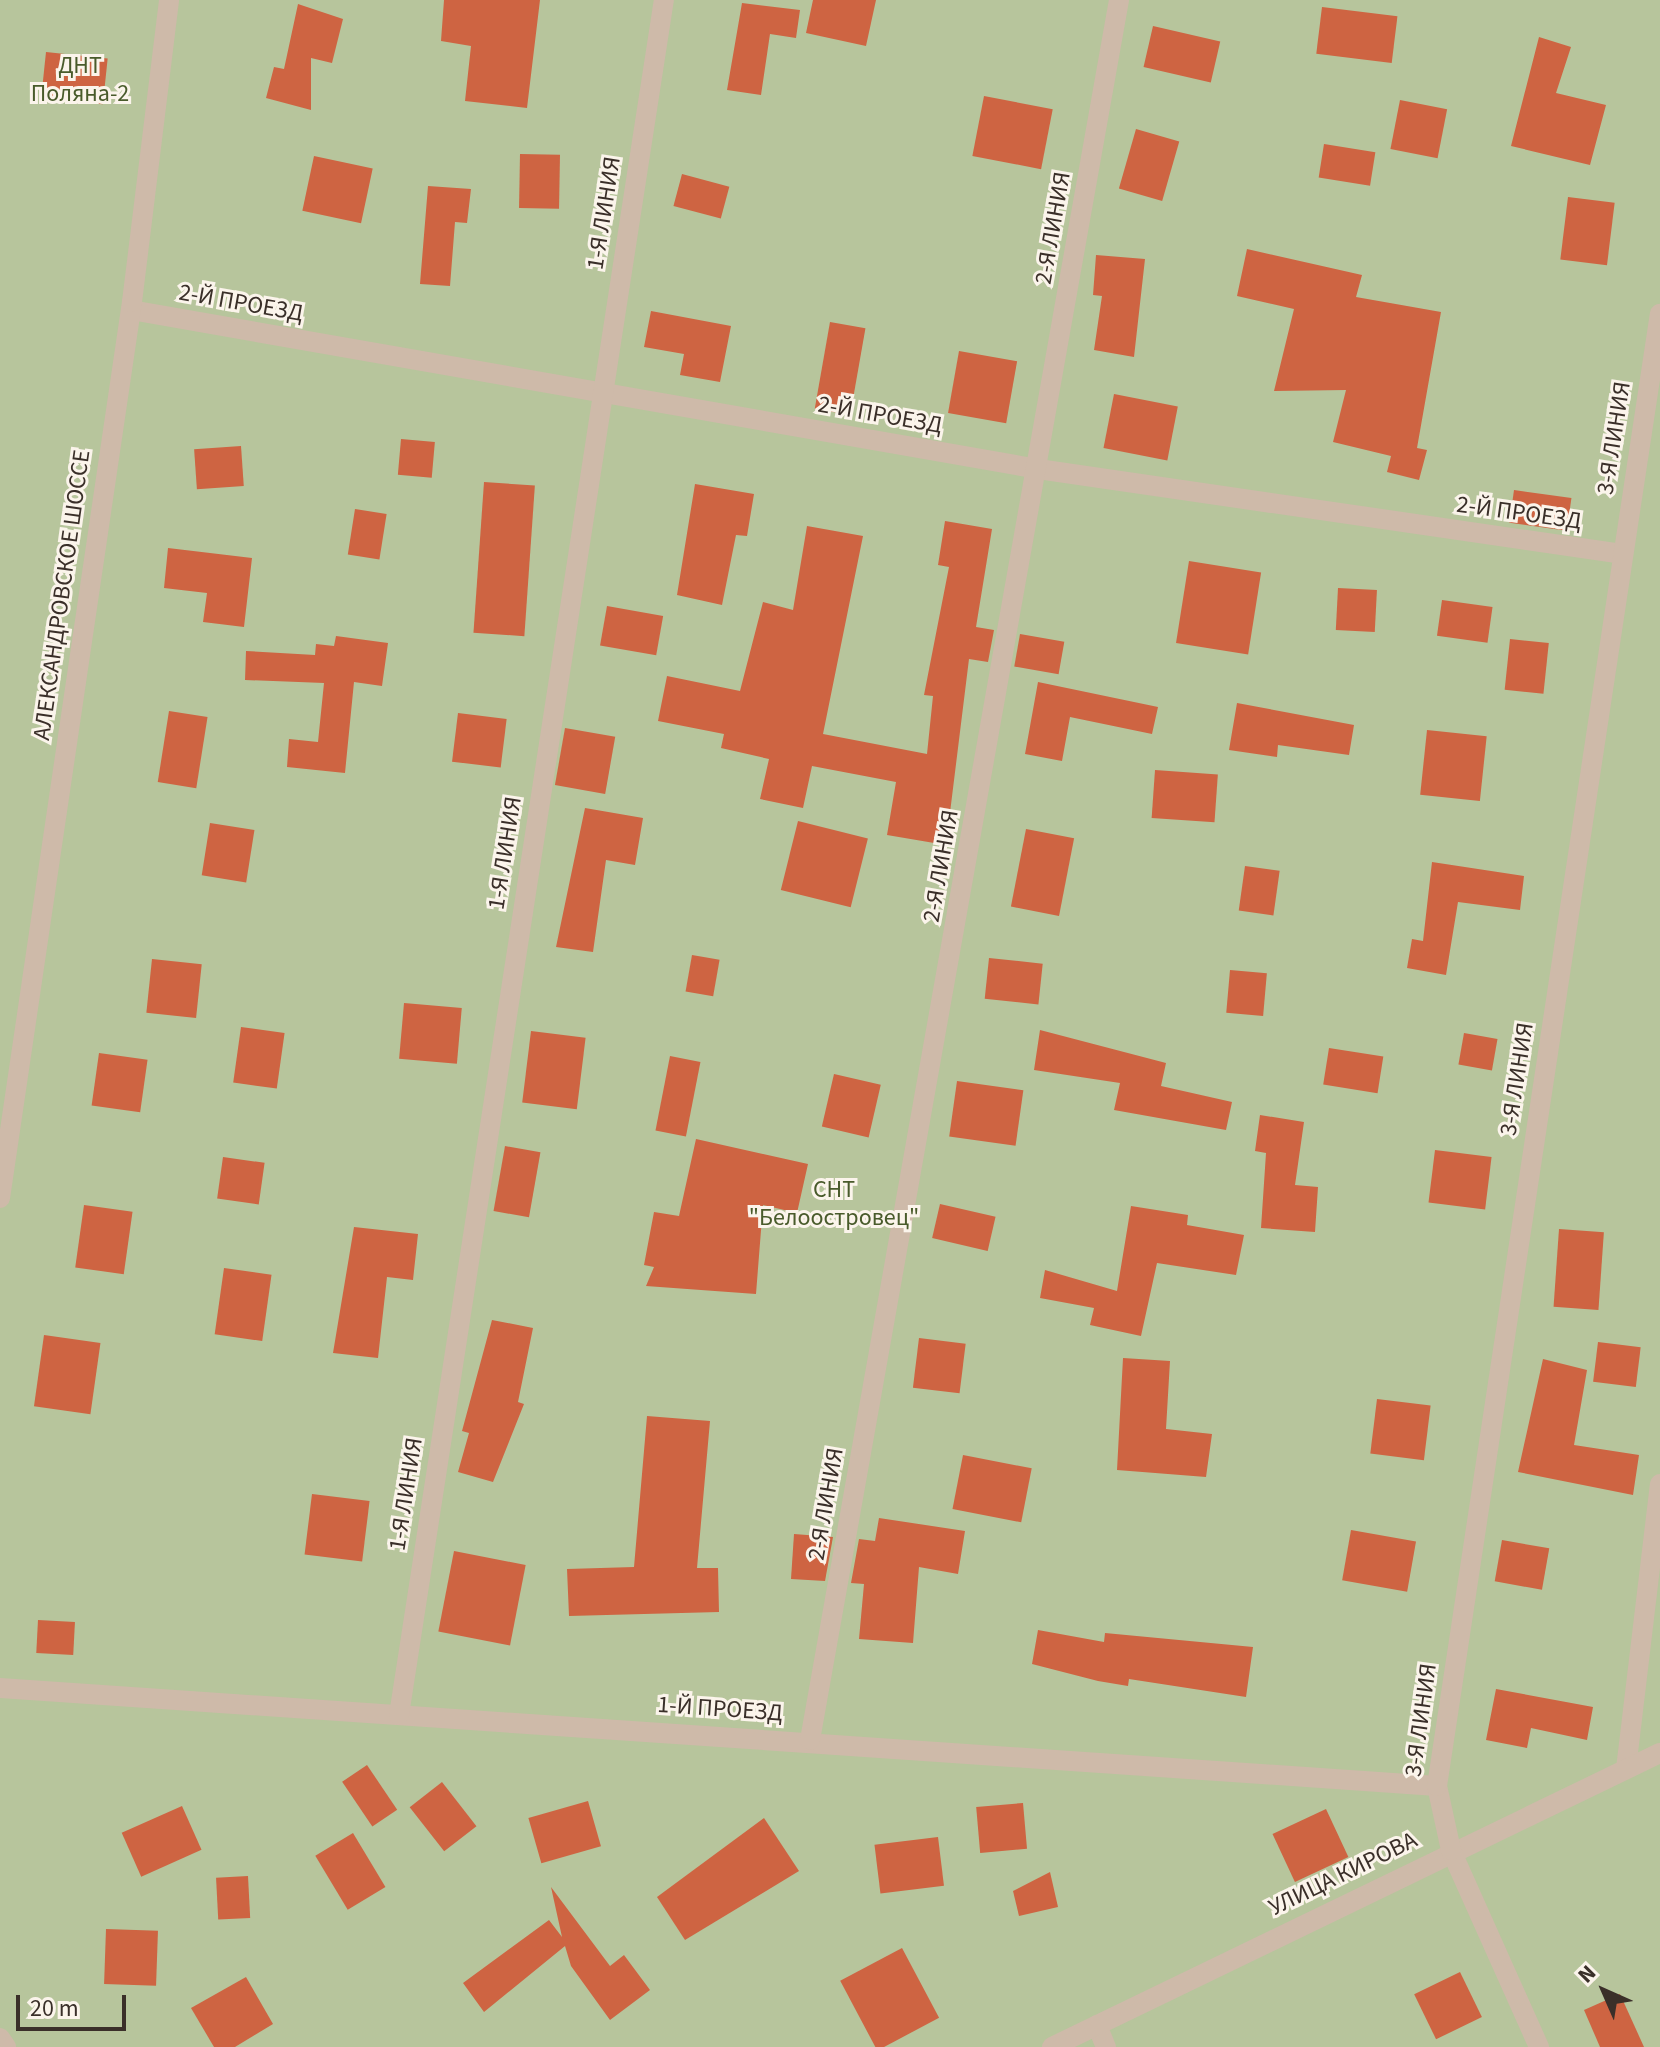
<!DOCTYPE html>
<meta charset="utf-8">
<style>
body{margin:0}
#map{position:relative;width:1660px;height:2047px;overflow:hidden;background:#f4eade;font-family:"Source Sans 3",sans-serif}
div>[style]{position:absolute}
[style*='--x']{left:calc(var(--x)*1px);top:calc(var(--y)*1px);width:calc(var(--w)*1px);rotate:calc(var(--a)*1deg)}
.green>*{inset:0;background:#b7c59c;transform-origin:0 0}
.building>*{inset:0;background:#ce6442;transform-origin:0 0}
.minor>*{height:20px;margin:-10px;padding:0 10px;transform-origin:10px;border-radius:10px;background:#cebaa9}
span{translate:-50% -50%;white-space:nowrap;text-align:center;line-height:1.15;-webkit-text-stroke:6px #fbf4eb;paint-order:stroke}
.park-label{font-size:24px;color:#495b2b}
.street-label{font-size:24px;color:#3a2f29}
.north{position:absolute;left:1564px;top:1951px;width:80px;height:80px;-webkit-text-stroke:6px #fbf4eb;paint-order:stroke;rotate:315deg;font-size:22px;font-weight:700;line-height:32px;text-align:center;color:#3a2f29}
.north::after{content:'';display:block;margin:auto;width:28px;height:36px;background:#3a2f29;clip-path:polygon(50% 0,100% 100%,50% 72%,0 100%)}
.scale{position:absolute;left:16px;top:1995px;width:110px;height:36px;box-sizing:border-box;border:4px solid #3a2f29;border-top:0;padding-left:10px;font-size:24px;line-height:28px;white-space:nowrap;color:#3a2f29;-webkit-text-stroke:6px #fbf4eb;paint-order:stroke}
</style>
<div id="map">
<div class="green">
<i style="left:0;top:0;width:1660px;height:2047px"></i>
</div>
<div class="building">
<i style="clip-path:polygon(444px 0,540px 0,527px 108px,465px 101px,471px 46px,441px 41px)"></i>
<i style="clip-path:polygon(813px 0,876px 0,866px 46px,806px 33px)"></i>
<i style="clip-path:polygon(742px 3px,800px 10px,796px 38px,770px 34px,761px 95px,727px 90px)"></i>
<i style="clip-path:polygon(298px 4px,343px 19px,332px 63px,311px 58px,311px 110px,266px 98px,274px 67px,284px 69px)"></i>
<i style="left:1322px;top:7px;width:76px;height:47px;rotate:7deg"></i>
<i style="left:1153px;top:26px;width:69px;height:42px;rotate:13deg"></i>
<i style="clip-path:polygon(1539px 37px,1571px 47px,1556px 93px,1606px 105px,1590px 165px,1511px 146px)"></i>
<i style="left:46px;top:52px;width:62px;height:46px;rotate:6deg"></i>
<i style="left:984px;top:96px;width:70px;height:61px;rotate:11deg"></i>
<i style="left:1400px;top:100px;width:48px;height:50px;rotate:11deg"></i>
<i style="left:1136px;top:129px;width:45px;height:62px;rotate:16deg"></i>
<i style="left:1324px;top:144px;width:52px;height:34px;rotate:9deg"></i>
<i style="left:520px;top:154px;width:40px;height:54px;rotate:1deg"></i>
<i style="left:314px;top:156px;width:60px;height:56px;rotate:12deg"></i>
<i style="left:682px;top:174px;width:49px;height:33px;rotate:15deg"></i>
<i style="clip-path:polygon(428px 186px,471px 189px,467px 223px,455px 222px,450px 286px,420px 284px)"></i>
<i style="left:1568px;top:197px;width:47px;height:63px;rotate:7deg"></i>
<i style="clip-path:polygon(1247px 249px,1362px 275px,1356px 297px,1441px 312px,1417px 448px,1427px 450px,1419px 480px,1387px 472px,1391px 456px,1333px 442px,1346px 390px,1274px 391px,1294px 309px,1237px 296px)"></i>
<i style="clip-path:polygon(1096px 255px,1145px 259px,1134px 357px,1094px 350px,1102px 296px,1093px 295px)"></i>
<i style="clip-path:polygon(651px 311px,731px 326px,720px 382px,680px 375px,684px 354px,644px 347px)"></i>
<i style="left:830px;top:322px;width:36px;height:88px;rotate:10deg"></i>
<i style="left:959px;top:351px;width:59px;height:63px;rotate:10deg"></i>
<i style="left:1114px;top:394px;width:65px;height:55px;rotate:11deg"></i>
<i style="left:401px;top:439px;width:34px;height:36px;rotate:5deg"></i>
<i style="left:241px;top:446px;width:40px;height:47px;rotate:86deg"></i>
<i style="left:484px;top:482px;width:51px;height:151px;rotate:4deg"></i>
<i style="clip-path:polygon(695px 484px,754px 494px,747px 536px,736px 535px,722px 605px,677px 595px)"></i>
<i style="left:1514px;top:490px;width:58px;height:33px;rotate:8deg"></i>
<i style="left:355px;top:509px;width:32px;height:46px;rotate:9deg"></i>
<i style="clip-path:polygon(945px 521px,992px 529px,976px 627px,994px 630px,988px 662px,969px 659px,946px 845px,887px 835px,896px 782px,812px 766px,803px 808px,760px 799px,769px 759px,721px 748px,724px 734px,658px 721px,667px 676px,740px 691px,763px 602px,793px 610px,807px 526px,863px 536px,823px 734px,927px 754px,933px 696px,924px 695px,949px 567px,938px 565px)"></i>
<i style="clip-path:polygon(168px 548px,252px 558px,244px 627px,203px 622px,207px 593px,164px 588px)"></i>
<i style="left:1189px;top:561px;width:73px;height:83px;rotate:9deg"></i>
<i style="left:1338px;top:588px;width:39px;height:42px;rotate:3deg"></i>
<i style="left:1442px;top:600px;width:51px;height:36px;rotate:8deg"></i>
<i style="left:607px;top:606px;width:57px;height:40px;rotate:10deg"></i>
<i style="left:1020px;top:634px;width:45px;height:33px;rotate:10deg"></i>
<i style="clip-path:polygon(336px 636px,388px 643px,382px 686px,354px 682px,345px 773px,287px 767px,289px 739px,318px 742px,324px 683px,245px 680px,246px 651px,315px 655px,316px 644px,334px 646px)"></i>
<i style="left:1510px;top:639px;width:39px;height:51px;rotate:6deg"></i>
<i style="clip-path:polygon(1038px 682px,1158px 707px,1152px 734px,1070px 717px,1062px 761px,1025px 754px)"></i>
<i style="clip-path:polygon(1237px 703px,1354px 725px,1349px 755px,1278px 745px,1277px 757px,1229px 750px)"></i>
<i style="left:169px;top:711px;width:39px;height:72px;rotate:9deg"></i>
<i style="left:458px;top:713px;width:49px;height:49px;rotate:7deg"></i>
<i style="left:565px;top:728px;width:51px;height:58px;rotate:10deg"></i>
<i style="left:1427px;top:730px;width:60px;height:65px;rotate:6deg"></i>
<i style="left:1155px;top:770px;width:63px;height:48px;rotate:4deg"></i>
<i style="clip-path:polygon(585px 808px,643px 818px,635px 865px,606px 860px,593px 952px,556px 947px)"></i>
<i style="left:798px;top:821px;width:72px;height:71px;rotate:14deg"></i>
<i style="left:210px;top:823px;width:45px;height:53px;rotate:9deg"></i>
<i style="left:1026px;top:829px;width:49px;height:79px;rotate:11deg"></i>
<i style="clip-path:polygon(1432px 862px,1524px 876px,1520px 910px,1458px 902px,1446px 975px,1407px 968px,1412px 939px,1423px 941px)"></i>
<i style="left:1245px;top:866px;width:35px;height:45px;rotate:8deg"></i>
<i style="left:692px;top:955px;width:28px;height:37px;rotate:10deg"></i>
<i style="left:989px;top:958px;width:54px;height:41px;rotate:6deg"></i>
<i style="left:152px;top:959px;width:50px;height:54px;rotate:6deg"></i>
<i style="left:1230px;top:970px;width:37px;height:43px;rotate:5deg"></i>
<i style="left:404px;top:1003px;width:58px;height:56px;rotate:5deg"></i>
<i style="left:241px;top:1027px;width:44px;height:56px;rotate:8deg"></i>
<i style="clip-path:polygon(1040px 1030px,1166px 1063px,1161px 1086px,1232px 1102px,1226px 1130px,1114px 1110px,1120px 1083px,1034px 1070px)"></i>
<i style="left:531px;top:1031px;width:55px;height:72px;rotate:7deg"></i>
<i style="left:1464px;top:1033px;width:34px;height:32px;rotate:10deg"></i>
<i style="left:1329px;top:1048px;width:55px;height:37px;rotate:9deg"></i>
<i style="left:99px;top:1053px;width:49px;height:53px;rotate:8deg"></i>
<i style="left:670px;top:1056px;width:31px;height:76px;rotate:11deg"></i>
<i style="left:834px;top:1074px;width:48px;height:54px;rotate:13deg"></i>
<i style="left:957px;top:1081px;width:67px;height:56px;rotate:8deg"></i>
<i style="clip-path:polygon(1260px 1115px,1304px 1122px,1295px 1185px,1318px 1187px,1315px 1232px,1261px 1228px,1266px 1153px,1255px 1151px)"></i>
<i style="clip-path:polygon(696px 1139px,808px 1164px,797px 1213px,763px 1205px,756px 1294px,646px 1286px,654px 1267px,644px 1265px,654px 1212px,679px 1216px)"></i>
<i style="left:505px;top:1146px;width:36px;height:66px;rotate:10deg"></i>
<i style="left:1435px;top:1150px;width:57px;height:53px;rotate:7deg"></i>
<i style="left:223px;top:1157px;width:42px;height:42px;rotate:8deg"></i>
<i style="left:940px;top:1204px;width:57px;height:35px;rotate:13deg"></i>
<i style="left:84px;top:1205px;width:49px;height:63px;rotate:8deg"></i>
<i style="clip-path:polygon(1131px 1206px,1188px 1215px,1187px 1225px,1244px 1235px,1236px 1275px,1157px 1263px,1141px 1336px,1090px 1325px,1094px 1308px,1040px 1298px,1045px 1270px,1117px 1291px)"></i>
<i style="clip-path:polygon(354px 1227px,418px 1234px,413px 1280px,387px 1277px,378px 1358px,333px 1353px)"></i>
<i style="left:1559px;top:1229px;width:45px;height:78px;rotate:4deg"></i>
<i style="left:224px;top:1268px;width:48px;height:67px;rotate:8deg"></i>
<i style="clip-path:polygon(492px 1320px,533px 1328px,518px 1402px,524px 1404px,493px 1482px,458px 1472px,469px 1433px,462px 1431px)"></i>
<i style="left:44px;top:1335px;width:57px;height:72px;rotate:8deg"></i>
<i style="left:919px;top:1338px;width:47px;height:50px;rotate:7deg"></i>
<i style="left:1598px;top:1342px;width:43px;height:40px;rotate:7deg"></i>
<i style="clip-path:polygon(1123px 1358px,1170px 1361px,1166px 1429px,1212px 1434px,1206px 1477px,1117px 1470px)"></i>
<i style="clip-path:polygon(1543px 1359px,1587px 1370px,1574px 1445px,1639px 1455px,1633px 1495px,1518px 1472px)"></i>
<i style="left:1377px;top:1399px;width:54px;height:55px;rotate:7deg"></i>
<i style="clip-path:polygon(647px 1416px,710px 1421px,697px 1568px,718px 1568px,719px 1612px,569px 1616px,567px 1569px,634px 1567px)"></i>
<i style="left:963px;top:1455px;width:70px;height:55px;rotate:11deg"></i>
<i style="left:312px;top:1494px;width:58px;height:61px;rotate:7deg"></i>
<i style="clip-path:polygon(879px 1518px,965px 1531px,958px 1574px,919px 1567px,913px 1643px,859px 1639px,864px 1584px,851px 1583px,859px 1539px,875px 1541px)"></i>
<i style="left:1351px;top:1530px;width:66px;height:51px;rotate:10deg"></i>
<i style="clip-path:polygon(794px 1534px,833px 1537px,825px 1581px,791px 1579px)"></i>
<i style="left:1502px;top:1540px;width:48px;height:42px;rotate:10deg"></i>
<i style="left:454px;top:1551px;width:73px;height:82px;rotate:11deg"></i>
<i style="left:38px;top:1620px;width:37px;height:33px;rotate:3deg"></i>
<i style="clip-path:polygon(1038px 1630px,1104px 1642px,1105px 1633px,1253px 1647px,1246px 1697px,1129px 1679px,1128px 1686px,1098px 1681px,1032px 1664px)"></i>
<i style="clip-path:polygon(1496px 1689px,1593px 1707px,1587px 1740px,1531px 1728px,1527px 1748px,1486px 1740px)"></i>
<i style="left:367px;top:1765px;width:54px;height:30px;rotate:56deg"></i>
<i style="left:442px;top:1782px;width:56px;height:41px;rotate:52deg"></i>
<i style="left:588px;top:1801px;width:47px;height:62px;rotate:74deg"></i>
<i style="left:1023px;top:1803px;width:46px;height:47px;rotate:85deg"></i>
<i style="left:182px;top:1806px;width:48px;height:66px;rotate:66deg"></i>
<i style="left:1326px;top:1809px;width:53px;height:59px;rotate:65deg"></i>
<i style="clip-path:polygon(764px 1818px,799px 1871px,685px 1940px,657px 1897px)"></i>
<i style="left:353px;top:1833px;width:63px;height:44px;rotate:59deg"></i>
<i style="left:938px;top:1837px;width:49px;height:64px;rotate:83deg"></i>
<i style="clip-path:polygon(1050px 1872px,1058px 1907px,1019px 1916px,1013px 1891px)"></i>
<i style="left:248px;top:1876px;width:42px;height:32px;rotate:87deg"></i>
<i style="clip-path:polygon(551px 1887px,610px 1966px,624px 1955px,650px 1990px,610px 2020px,571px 1966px,565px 1946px,484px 2012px,463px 1983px,549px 1920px,562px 1937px)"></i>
<i style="left:106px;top:1929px;width:52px;height:55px;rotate:2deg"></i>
<i style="left:902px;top:1948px;width:79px;height:70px;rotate:62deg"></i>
<i style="left:1460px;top:1972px;width:50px;height:51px;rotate:64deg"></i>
<i style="clip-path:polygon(246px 1977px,273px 2024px,235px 2047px,214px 2047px,191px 2008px)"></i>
<i style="clip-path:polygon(1620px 1994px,1644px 2047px,1600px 2047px,1584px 2010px)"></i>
</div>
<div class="minor">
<i style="--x:131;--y:310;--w:921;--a:9.94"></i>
<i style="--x:1038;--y:469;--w:590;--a:8.28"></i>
<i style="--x:0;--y:1198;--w:906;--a:-81.62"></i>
<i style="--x:132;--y:302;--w:304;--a:-83"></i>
<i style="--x:0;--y:1688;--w:1440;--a:3.9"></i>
<i style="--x:399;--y:1715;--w:1735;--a:-81.22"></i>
<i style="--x:810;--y:1740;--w:1767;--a:-79.93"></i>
<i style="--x:1626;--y:1769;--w:287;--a:-83.2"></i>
<i style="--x:1097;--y:2025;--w:24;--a:68"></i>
<i style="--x:0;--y:2038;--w:11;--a:56"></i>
<i style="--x:1052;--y:2047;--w:675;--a:-25.81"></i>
<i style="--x:1539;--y:2047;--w:216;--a:-114.1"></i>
<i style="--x:1451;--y:1850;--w:66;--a:-102.3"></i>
<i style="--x:1437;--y:1786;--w:1489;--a:-81.39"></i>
</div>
<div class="park-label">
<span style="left:80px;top:80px">ДНТ<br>Поляна-2</span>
<span style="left:834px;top:1204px">СНТ<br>"Белоостровец"</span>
</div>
<div class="street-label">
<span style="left:604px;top:213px;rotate:-81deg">1-Я ЛИНИЯ</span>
<span style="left:1053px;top:228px;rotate:-80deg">2-Я ЛИНИЯ</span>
<span style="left:241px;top:303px;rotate:10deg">2-Й ПРОЕЗД</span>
<span style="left:880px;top:415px;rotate:10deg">2-Й ПРОЕЗД</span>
<span style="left:1614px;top:438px;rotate:-81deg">3-Я ЛИНИЯ</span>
<span style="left:1519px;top:513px;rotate:8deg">2-Й ПРОЕЗД</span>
<span style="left:62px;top:595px;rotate:-82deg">АЛЕКСАНДРОВСКОЕ ШОССЕ</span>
<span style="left:505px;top:853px;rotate:-81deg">1-Я ЛИНИЯ</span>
<span style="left:941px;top:866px;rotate:-80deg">2-Я ЛИНИЯ</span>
<span style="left:1517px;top:1079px;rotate:-81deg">3-Я ЛИНИЯ</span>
<span style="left:406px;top:1494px;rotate:-81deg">1-Я ЛИНИЯ</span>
<span style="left:826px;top:1504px;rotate:-80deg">2-Я ЛИНИЯ</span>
<span style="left:720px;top:1709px;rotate:4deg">1-Й ПРОЕЗД</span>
<span style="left:1421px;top:1720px;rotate:-82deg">3-Я ЛИНИЯ</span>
<span style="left:1343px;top:1874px;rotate:-26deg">УЛИЦА КИРОВА</span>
</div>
<div class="north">N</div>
<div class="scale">20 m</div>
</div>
